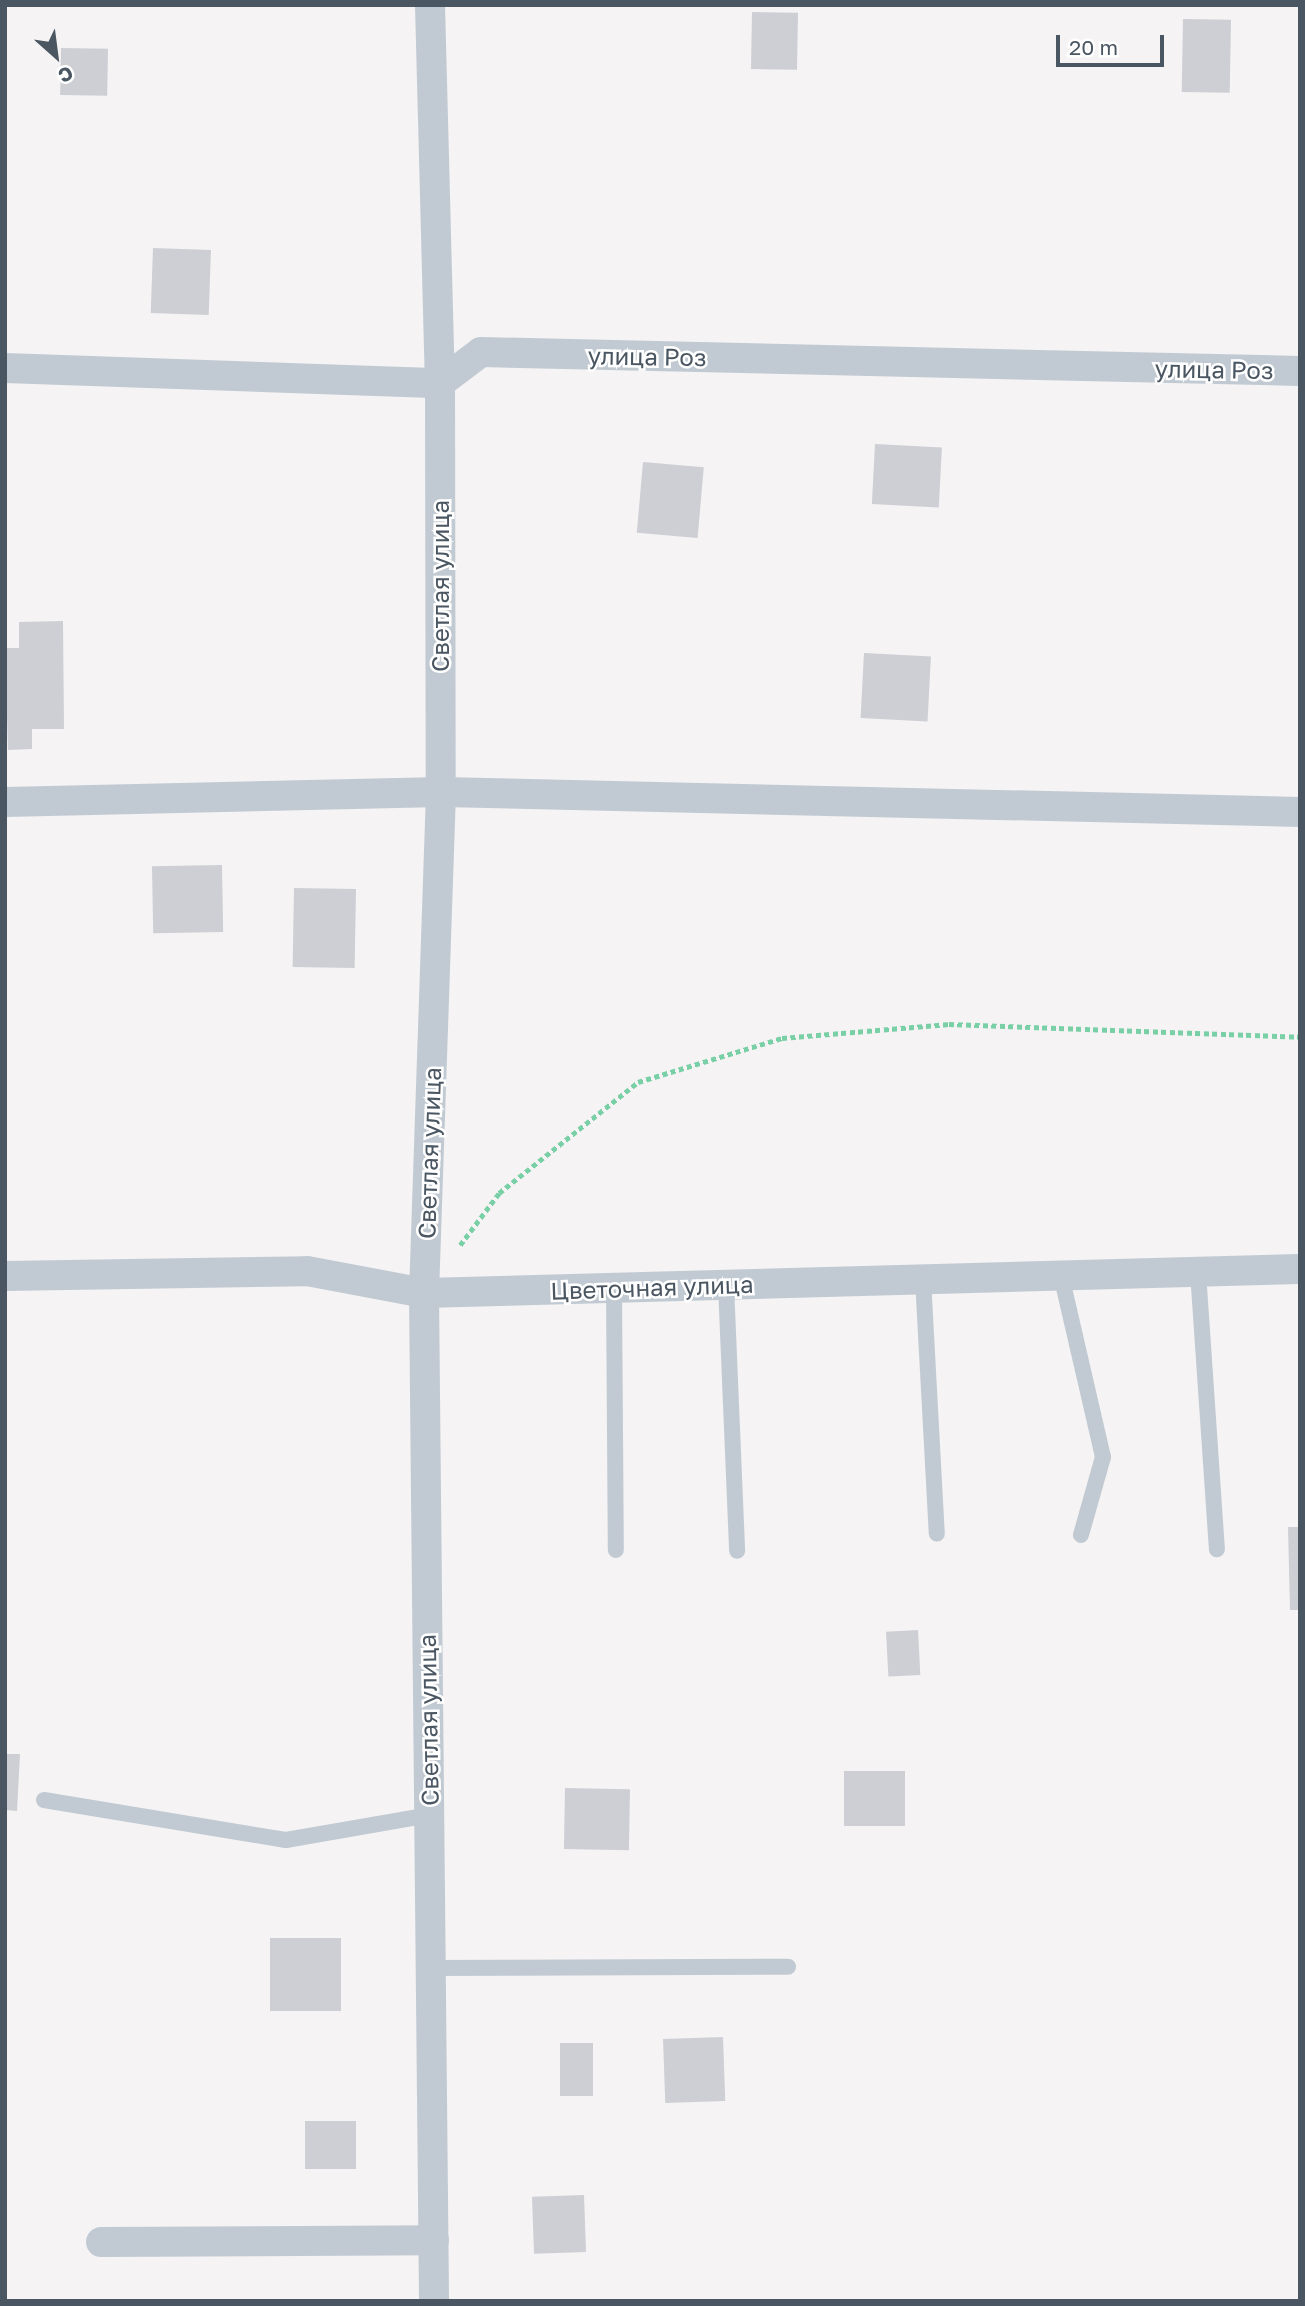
<!DOCTYPE html>
<meta charset="utf-8">
<style>
body{margin:0}
#map{position:relative;width:1305px;height:2306px;overflow:hidden;background:#f5f3f3;font-family:"Golos Text",sans-serif}
div>[style]{position:absolute}
[style*='--x']{left:calc(var(--x)*1px);top:calc(var(--y)*1px);width:calc(var(--w)*1px);rotate:calc(var(--a)*1deg)}
.building>*{inset:0;background:#cdcfd5;transform-origin:0 0}
.path>*{height:4.5px;margin-top:-2.25px;transform-origin:0;background:repeating-linear-gradient(90deg,#7ad0a6 0 5px,transparent 0 8.5px)}
.lane>*{height:16px;margin:-8px;padding:0 8px;transform-origin:8px;border-radius:8px;background:#c1cad2}
.street>*{height:30px;margin:-15px;padding:0 15px;transform-origin:15px;border-radius:15px;background:#c1cad2}
span{translate:-50% -50%;white-space:nowrap;text-align:center;line-height:1.15;-webkit-text-stroke:5px #fff;paint-order:stroke}
.street-label{font-size:24px;color:#4a5661}
.frame{position:absolute;inset:0;border:7px solid #4a5661;pointer-events:none}
.north{position:absolute;left:21px;top:21px;width:70px;height:70px;-webkit-text-stroke:5px #fff;paint-order:stroke;rotate:152deg;font-size:19px;font-weight:700;line-height:28px;text-align:center;color:#4a5661}
.north::after{content:'';display:block;margin:auto;width:24px;height:32px;background:#4a5661;clip-path:polygon(50% 0,100% 100%,50% 72%,0 100%)}
.scale{position:absolute;left:1056px;top:35px;width:108px;height:32px;box-sizing:border-box;border:4px solid #4a5661;border-top:0;padding-left:9px;font-size:21px;line-height:24px;white-space:nowrap;color:#4a5661;-webkit-text-stroke:5px #fff;paint-order:stroke}
</style>
<div id="map">
<div class="building">
<i style="left:752px;top:12px;width:46px;height:57px;rotate:1deg"></i>
<i style="left:1183px;top:19px;width:48px;height:73px;rotate:1deg"></i>
<i style="left:61px;top:48px;width:47px;height:47px;rotate:1deg"></i>
<i style="left:153px;top:248px;width:58px;height:65px;rotate:2deg"></i>
<i style="left:875px;top:444px;width:67px;height:60px;rotate:3deg"></i>
<i style="left:643px;top:462px;width:61px;height:71px;rotate:5deg"></i>
<i style="clip-path:polygon(63px 621px,64px 729px,32px 729px,32px 749px,8px 750px,5px 648px,19px 648px,19px 622px)"></i>
<i style="left:864px;top:653px;width:67px;height:65px;rotate:3deg"></i>
<i style="left:222px;top:865px;width:67px;height:70px;rotate:89deg"></i>
<i style="left:294px;top:888px;width:62px;height:79px;rotate:1deg"></i>
<i style="clip-path:polygon(1288px 1527px,1300px 1527px,1300px 1610px,1290px 1610px)"></i>
<i style="left:918px;top:1630px;width:45px;height:32px;rotate:87deg"></i>
<i style="clip-path:polygon(5px 1754px,20px 1754px,17px 1811px,5px 1810px)"></i>
<i style="left:905px;top:1771px;width:55px;height:61px;rotate:90deg"></i>
<i style="left:565px;top:1788px;width:65px;height:61px;rotate:1deg"></i>
<i style="left:270px;top:1938px;width:71px;height:73px"></i>
<i style="left:723px;top:2037px;width:64px;height:60px;rotate:88deg"></i>
<i style="left:560px;top:2043px;width:33px;height:53px"></i>
<i style="left:356px;top:2121px;width:48px;height:51px;rotate:90deg"></i>
<i style="left:584px;top:2195px;width:57px;height:52px;rotate:88deg"></i>
</div>
<div class="path">
<i style="--x:460;--y:1245;--w:65;--a:-53.1"></i>
<i style="--x:499;--y:1193;--w:178;--a:-38.6"></i>
<i style="--x:638;--y:1082;--w:151;--a:-17"></i>
<i style="--x:782;--y:1038;--w:168;--a:-4.8"></i>
<i style="--x:949;--y:1024;--w:351;--a:2.1"></i>
</div>
<div class="lane">
<i style="--x:1198;--y:1272;--w:278;--a:86.1"></i>
<i style="--x:1061;--y:1275;--w:187;--a:77"></i>
<i style="--x:1103;--y:1457;--w:81;--a:105.8"></i>
<i style="--x:923;--y:1279;--w:255;--a:86.9"></i>
<i style="--x:726;--y:1285;--w:266;--a:87.6"></i>
<i style="--x:614;--y:1288;--w:262;--a:89.6"></i>
<i style="--x:44;--y:1800;--w:245;--a:9.4"></i>
<i style="--x:286;--y:1840;--w:145;--a:-9.9"></i>
<i style="--x:431;--y:1968;--w:357;--a:-0.2"></i>
</div>
<div class="street">
<i style="--x:430;--y:5;--w:378;--a:88.5"></i>
<i style="--x:440;--y:383;--w:409;--a:89.9"></i>
<i style="--x:441;--y:792;--w:501;--a:91.94"></i>
<i style="--x:424;--y:1293;--w:1008;--a:89.43"></i>
<i style="--x:5;--y:368;--w:435;--a:2"></i>
<i style="--x:440;--y:383;--w:51;--a:-37.1"></i>
<i style="--x:481;--y:352;--w:819;--a:1.33"></i>
<i style="--x:5;--y:802;--w:436;--a:-1.3"></i>
<i style="--x:441;--y:792;--w:859;--a:1.33"></i>
<i style="--x:5;--y:1276;--w:302;--a:-0.9"></i>
<i style="--x:307;--y:1271;--w:119;--a:10.6"></i>
<i style="--x:424;--y:1293;--w:876;--a:-1.57"></i>
<i style="--x:101;--y:2242;--w:333;--a:-0.3"></i>
</div>
<div class="street-label">
<span style="left:647px;top:356px;rotate:1deg">улица Роз</span>
<span style="left:1214px;top:369px;rotate:1deg">улица Роз</span>
<span style="left:440px;top:586px;rotate:-90deg">Светлая улица</span>
<span style="left:429px;top:1153px;rotate:-88deg">Светлая улица</span>
<span style="left:652px;top:1287px;rotate:-2deg">Цветочная улица</span>
<span style="left:428px;top:1720px;rotate:-91deg">Светлая улица</span>
</div>
<div class="frame"></div>
<div class="north">С</div>
<div class="scale">20 m</div>
</div>
